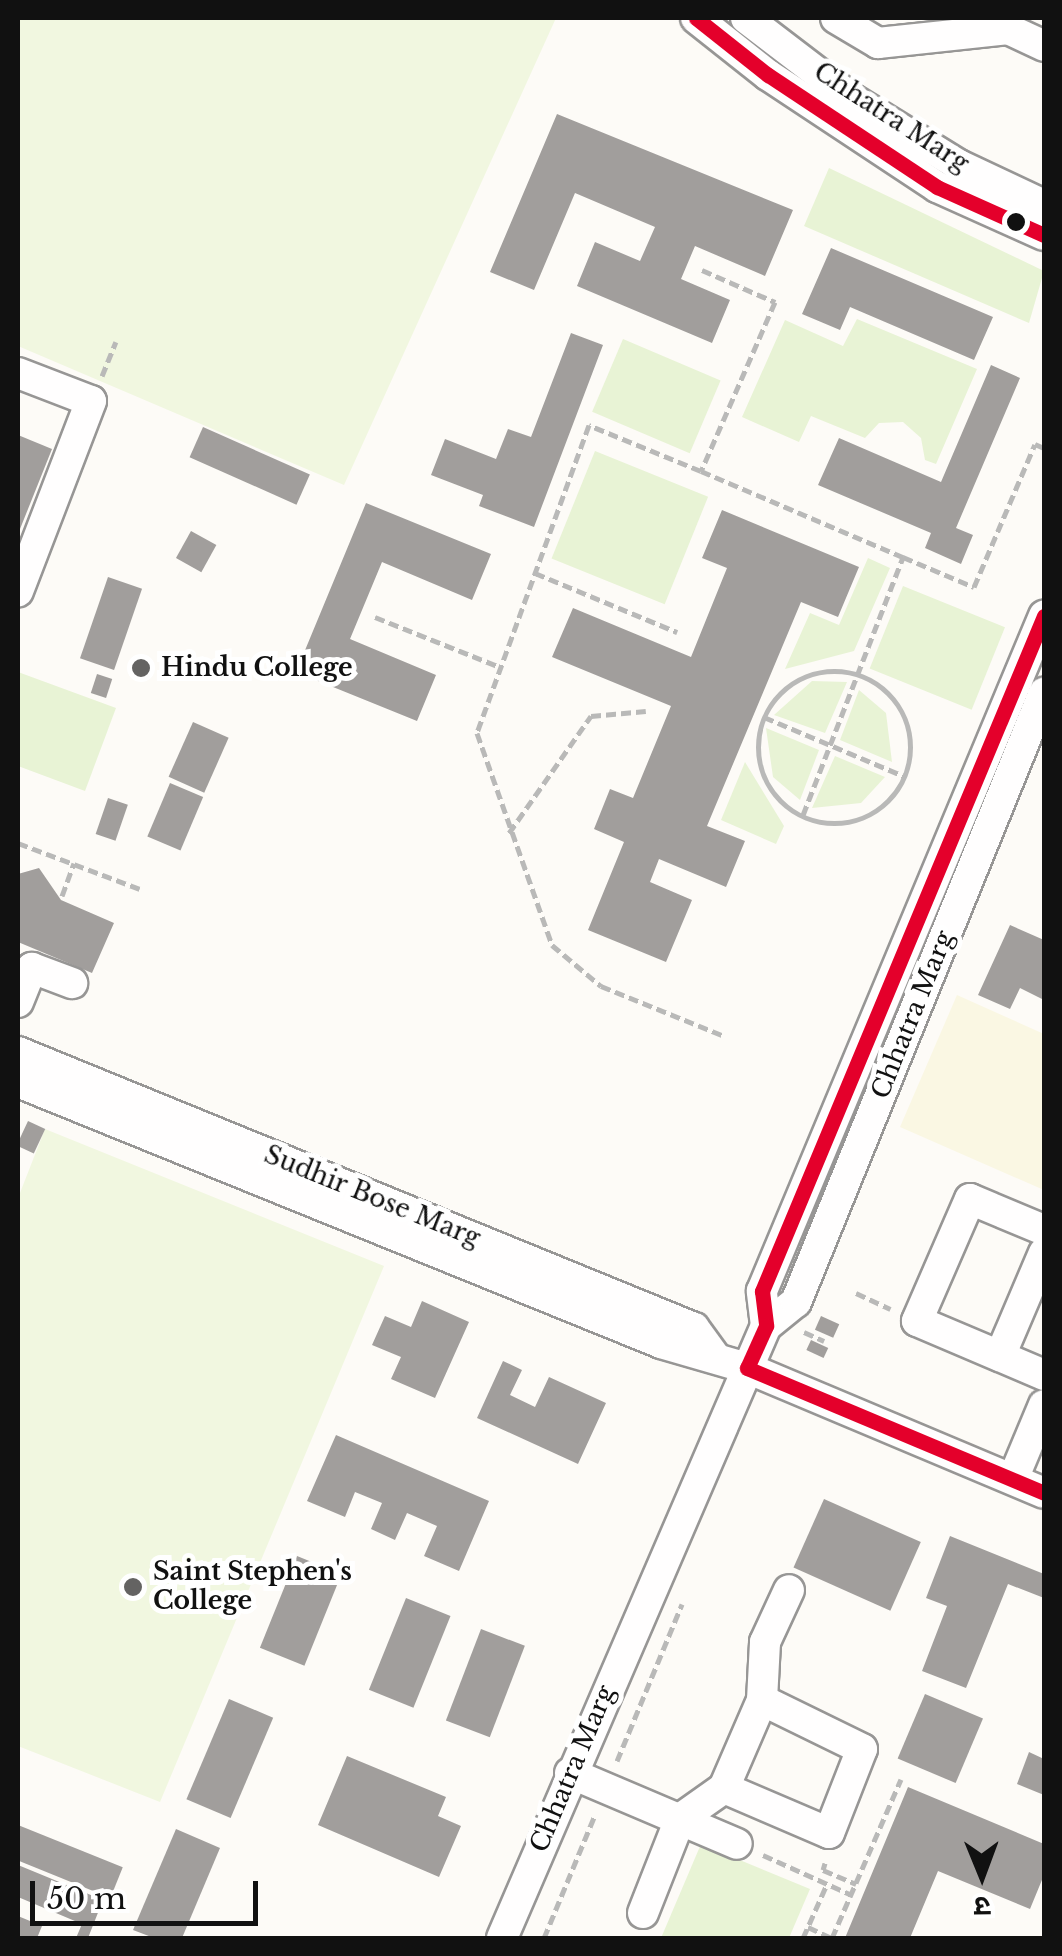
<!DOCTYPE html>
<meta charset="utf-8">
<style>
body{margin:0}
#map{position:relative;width:1062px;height:1956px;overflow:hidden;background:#fdfbf7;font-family:"Libre Baskerville","Noto Sans Devanagari",serif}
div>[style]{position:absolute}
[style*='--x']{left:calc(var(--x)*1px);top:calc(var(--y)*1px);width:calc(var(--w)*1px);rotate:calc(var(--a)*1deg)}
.farmland>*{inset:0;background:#faf7e3}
.green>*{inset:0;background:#e8f3d5;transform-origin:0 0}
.pitch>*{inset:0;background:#f1f7e0}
.building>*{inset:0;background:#a19e9c;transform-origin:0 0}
.path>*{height:5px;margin-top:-2.5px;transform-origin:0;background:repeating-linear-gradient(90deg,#b9b9b8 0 10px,transparent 0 15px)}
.path>.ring{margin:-2.5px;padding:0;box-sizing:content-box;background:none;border:5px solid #b9b9b8;border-radius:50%}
.roads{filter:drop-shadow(2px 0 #979695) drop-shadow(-2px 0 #979695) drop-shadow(0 2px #979695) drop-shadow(0 -2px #979695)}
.minor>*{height:30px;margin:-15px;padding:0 15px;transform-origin:15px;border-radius:15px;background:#fffefe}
.bus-1>*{height:15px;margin:-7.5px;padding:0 7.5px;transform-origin:7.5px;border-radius:7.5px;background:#e4002b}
.dots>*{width:28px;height:28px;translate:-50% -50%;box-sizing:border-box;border:5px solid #fff;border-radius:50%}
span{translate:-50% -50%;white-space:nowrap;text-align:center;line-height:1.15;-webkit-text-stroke:10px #fff;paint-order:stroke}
.street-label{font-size:25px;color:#111}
.poi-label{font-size:25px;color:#111;font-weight:700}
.left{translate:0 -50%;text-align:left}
.frame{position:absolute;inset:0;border:20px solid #111;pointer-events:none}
.north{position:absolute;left:932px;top:1826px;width:100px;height:100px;-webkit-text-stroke:8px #fff;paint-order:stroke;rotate:179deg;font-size:28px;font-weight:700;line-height:40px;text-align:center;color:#111}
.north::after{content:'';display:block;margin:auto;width:35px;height:45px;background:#111;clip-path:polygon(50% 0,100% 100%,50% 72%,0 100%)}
.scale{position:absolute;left:30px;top:1881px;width:228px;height:45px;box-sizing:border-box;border:5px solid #111;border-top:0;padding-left:12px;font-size:30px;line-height:35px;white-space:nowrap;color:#111;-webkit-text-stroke:8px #fff;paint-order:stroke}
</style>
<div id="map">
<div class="farmland">
<i style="clip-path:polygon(957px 995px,1044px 1034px,1044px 1190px,900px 1127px)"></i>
</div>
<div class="green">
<i style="clip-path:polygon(829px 168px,1044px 271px,1029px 323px,804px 226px)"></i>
<i style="clip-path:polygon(857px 319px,977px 369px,936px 464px,925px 460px,921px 438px,903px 422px,879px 423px,865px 438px,811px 416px,799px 442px,742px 417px,785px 320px,843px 346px)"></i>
<i style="left:623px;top:339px;width:106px;height:79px;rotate:23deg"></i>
<i style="left:595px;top:451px;width:122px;height:116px;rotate:22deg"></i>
<i style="clip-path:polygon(868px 558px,890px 568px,854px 651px,785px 669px,810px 613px,839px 625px)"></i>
<i style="left:903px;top:586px;width:110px;height:89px;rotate:22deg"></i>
<i style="clip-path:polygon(18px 672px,116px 708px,85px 791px,18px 766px)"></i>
<i style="clip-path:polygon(812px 681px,847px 682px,825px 733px,774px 715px)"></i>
<i style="clip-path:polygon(859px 690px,886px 713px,892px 762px,840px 740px)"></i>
<i style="clip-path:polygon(766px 728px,819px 750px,800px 800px,773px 777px)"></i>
<i style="clip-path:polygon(835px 756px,885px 777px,861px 803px,812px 808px)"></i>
<i style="clip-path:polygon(745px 762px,784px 826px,776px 844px,721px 820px)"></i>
<i style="clip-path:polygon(701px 1844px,810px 1889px,789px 1938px,661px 1938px)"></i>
</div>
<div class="pitch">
<i style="clip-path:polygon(18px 18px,556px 18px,344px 485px,18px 346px)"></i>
<i style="clip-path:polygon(45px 1129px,384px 1266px,160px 1802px,18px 1746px,18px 1198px)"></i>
</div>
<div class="building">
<i style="clip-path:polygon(557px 114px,793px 210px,765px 276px,695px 246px,681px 279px,730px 300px,712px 343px,577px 286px,595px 242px,640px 261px,655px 227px,575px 193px,534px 290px,490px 272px)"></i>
<i style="clip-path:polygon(831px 248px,993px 317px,974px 360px,850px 307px,840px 330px,802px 314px)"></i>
<i style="clip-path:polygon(571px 333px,603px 345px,534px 527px,479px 506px,483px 495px,431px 475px,445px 439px,496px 459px,508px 429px,531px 437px)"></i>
<i style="clip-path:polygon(991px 365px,1020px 378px,956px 528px,973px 535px,961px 564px,925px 548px,931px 533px,818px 485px,839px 438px,941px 482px)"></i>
<i style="left:203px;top:427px;width:117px;height:33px;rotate:24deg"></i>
<i style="clip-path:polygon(18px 435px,52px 449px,18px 534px)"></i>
<i style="clip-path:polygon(366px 503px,491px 554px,472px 600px,382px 562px,350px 639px,436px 675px,417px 721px,296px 672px)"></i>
<i style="clip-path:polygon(722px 510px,859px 567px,838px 617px,801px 602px,707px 826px,745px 841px,726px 887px,659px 859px,650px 882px,692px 900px,666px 962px,588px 930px,624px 842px,594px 829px,610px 789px,633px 798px,671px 706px,552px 657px,573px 608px,691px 657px,727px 568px,702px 558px)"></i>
<i style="left:191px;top:531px;width:29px;height:31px;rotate:29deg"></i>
<i style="left:108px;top:577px;width:36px;height:86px;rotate:19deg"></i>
<i style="left:97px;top:674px;width:16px;height:20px;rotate:18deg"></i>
<i style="left:193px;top:722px;width:39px;height:60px;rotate:24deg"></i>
<i style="left:170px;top:783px;width:36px;height:58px;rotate:23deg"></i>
<i style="left:108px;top:798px;width:21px;height:38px;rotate:19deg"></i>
<i style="clip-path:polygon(39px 868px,61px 900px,114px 923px,92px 973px,18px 942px,18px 874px)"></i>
<i style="clip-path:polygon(1010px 925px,1044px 940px,1044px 1000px,1020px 988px,1010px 1009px,978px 995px)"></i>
<i style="left:28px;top:1121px;width:19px;height:27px;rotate:25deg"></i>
<i style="clip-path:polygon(422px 1301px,469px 1322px,435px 1398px,391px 1379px,401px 1357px,372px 1345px,385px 1316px,411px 1327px)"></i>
<i style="left:821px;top:1316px;width:20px;height:15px;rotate:24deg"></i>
<i style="left:811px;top:1340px;width:19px;height:11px;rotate:25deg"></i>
<i style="clip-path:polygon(503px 1361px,522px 1370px,510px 1395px,535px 1407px,549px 1377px,606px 1403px,578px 1464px,477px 1418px)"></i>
<i style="clip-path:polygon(336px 1435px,489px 1501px,459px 1571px,424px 1556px,437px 1526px,407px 1513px,395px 1540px,371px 1529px,382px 1503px,355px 1492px,345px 1517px,307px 1501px)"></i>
<i style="left:824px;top:1499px;width:106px;height:75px;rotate:24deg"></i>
<i style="clip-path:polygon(950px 1536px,1044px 1574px,1044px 1598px,1008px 1584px,966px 1688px,922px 1671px,947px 1606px,926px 1598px)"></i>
<i style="left:297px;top:1556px;width:48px;height:99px;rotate:22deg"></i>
<i style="left:406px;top:1598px;width:48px;height:99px;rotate:22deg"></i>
<i style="left:481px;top:1629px;width:47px;height:98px;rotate:21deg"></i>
<i style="left:925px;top:1694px;width:63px;height:70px;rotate:23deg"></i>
<i style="left:229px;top:1699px;width:48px;height:109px;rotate:23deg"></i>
<i style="clip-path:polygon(1029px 1752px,1044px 1759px,1044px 1795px,1017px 1784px)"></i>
<i style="clip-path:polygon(347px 1756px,446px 1797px,438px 1816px,461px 1826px,439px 1877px,318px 1825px)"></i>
<i style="clip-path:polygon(908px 1787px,1044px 1844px,1044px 1875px,1030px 1909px,938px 1871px,910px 1938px,845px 1938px)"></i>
<i style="left:18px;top:1825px;width:113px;height:33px;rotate:22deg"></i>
<i style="clip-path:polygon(176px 1829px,220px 1848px,182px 1938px,154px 1938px,133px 1930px)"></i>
<i style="clip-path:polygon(18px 1865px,103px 1900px,88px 1938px,76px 1938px,82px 1924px,18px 1897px)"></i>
<i style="clip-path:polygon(18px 1916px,42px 1926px,37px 1938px,18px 1938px)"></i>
</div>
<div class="path">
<i style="--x:702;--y:270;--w:80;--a:23.7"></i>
<i style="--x:775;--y:302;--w:184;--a:113.6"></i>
<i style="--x:701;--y:471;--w:220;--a:23.1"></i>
<i style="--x:102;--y:376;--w:37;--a:-68"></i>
<i style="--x:701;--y:471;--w:121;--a:-157.7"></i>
<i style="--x:589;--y:425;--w:328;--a:110"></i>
<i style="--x:477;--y:733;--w:225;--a:70.5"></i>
<i style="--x:552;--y:945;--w:64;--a:39.9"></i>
<i style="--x:601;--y:986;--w:133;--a:22.1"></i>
<i style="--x:535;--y:573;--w:154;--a:22.6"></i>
<i style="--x:375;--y:617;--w:135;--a:21.8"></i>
<i class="ring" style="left:758px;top:671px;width:147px;height:147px"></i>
<i style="--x:764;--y:717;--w:152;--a:22.9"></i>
<i style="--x:803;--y:815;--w:277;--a:-68.8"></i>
<i style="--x:903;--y:557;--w:77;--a:22.9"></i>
<i style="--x:974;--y:587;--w:155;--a:-66.9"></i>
<i style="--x:1035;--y:444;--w:10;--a:24"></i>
<i style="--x:509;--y:833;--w:143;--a:-55"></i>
<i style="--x:591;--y:716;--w:55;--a:-5.2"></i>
<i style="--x:18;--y:843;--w:130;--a:20.7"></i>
<i style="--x:62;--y:896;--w:35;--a:-70"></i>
<i style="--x:856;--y:1293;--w:38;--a:25"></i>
<i style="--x:804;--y:1332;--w:22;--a:24"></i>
<i style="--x:617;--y:1761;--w:170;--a:-67.5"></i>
<i style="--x:763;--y:1855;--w:98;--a:24.2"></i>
<i style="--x:825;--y:1863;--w:7;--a:106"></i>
<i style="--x:823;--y:1870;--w:36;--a:23"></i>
<i style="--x:808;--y:1927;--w:26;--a:25"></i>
<i style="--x:544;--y:1938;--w:131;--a:-67.5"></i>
<i style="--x:803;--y:1938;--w:59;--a:-66"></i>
<i style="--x:832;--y:1938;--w:173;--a:-66.5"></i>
</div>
<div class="roads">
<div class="minor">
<i style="--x:696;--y:18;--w:92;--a:38.4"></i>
<i style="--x:768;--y:75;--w:203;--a:33.5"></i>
<i style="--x:937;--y:187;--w:117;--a:24.2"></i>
<i style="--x:746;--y:18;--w:133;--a:37.4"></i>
<i style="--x:852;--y:99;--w:126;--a:31.7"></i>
<i style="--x:959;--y:165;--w:94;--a:25.2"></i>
<i style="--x:836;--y:18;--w:49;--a:30.8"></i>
<i style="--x:878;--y:43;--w:131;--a:-6.1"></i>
<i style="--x:1008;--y:29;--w:40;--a:25"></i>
<i style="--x:18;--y:373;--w:78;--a:21"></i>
<i style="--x:91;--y:401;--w:204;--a:111"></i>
<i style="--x:18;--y:1002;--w:37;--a:-68"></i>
<i style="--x:32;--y:968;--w:43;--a:20.6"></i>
<i style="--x:18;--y:1052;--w:730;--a:22.21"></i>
<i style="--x:694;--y:1328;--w:34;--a:54"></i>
<i style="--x:18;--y:1082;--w:694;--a:22.09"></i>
<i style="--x:661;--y:1343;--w:90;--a:16.2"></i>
<i style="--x:747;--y:1368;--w:322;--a:22.8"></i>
<i style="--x:1044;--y:1230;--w:80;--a:-157.3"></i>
<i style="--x:970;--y:1199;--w:133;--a:113.5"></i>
<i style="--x:917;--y:1321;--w:138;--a:23"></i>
<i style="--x:766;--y:1326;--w:35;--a:-97"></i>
<i style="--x:762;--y:1291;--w:732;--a:-67.33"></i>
<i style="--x:1000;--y:1356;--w:112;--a:-66.9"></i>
<i style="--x:1013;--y:1479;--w:80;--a:-67.3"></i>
<i style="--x:570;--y:1773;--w:181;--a:23"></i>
<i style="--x:724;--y:1788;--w:114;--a:23.2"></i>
<i style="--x:829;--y:1833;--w:90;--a:-68.6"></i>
<i style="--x:862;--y:1749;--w:111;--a:-153.9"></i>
<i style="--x:643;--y:1913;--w:101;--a:-68.5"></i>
<i style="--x:680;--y:1819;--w:54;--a:-35.2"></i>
<i style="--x:724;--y:1788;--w:96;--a:-66.6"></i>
<i style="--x:762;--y:1700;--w:58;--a:-87"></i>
<i style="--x:765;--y:1642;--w:57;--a:-65.2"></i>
<i style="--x:502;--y:1938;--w:667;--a:-66.67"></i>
<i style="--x:766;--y:1326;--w:38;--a:-39"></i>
<i style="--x:796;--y:1302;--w:658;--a:-67.84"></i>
</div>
</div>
<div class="bus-1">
<i style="--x:696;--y:18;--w:92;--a:38.4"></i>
<i style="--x:768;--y:75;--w:203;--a:33.5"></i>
<i style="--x:937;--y:187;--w:117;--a:24.2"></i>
<i style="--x:1044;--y:616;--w:732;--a:112.67"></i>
<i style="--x:762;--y:1291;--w:35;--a:83"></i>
<i style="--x:766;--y:1326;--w:46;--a:114.3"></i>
<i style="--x:747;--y:1368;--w:322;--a:22.8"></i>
</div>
<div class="dots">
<i style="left:1016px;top:222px;background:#111"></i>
<i style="left:141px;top:668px;background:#646362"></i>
<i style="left:133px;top:1587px;background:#646362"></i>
</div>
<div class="street-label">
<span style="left:891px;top:118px;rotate:33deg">Chhatra Marg</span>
<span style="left:913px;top:1015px;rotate:-68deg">Chhatra Marg</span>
<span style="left:372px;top:1197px;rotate:22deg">Sudhir Bose Marg</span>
<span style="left:573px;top:1769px;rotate:-67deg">Chhatra Marg</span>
</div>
<div class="poi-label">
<span class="left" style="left:161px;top:668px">Hindu College</span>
<span class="left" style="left:153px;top:1587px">Saint Stephen's<br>College</span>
</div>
<div class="frame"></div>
<div class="north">उ</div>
<div class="scale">50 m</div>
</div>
